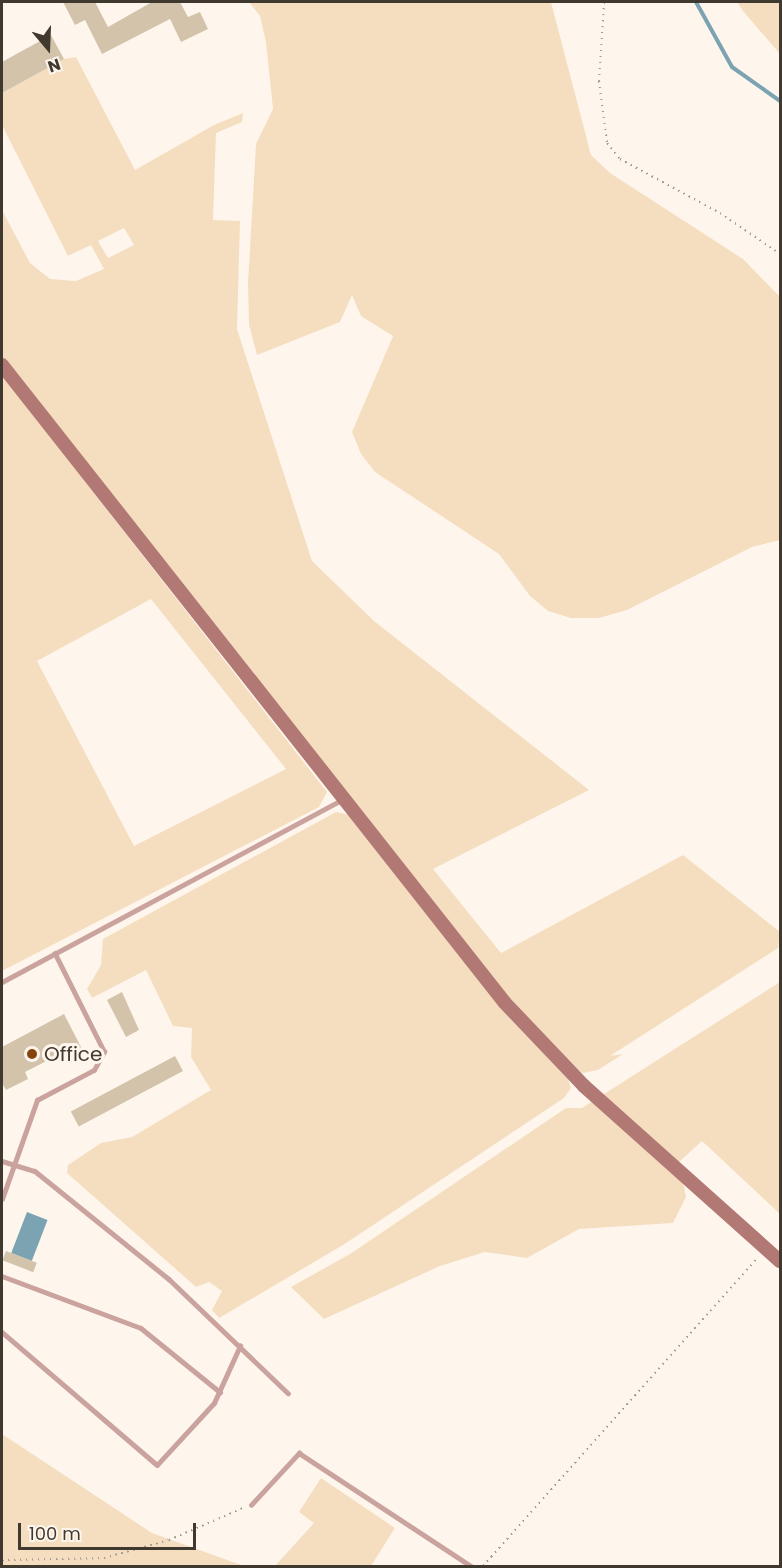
<!DOCTYPE html>
<style>
body{margin:0}
#map{position:relative;width:782px;height:1568px;overflow:hidden;background:#fef6ed;font-family:Poppins,sans-serif}
div>[style]{position:absolute}
[style*='--x']{left:calc(var(--x)*1px);top:calc(var(--y)*1px);width:calc(var(--w)*1px);rotate:calc(var(--a)*1deg)}
.green>*{inset:0;background:#f5dec0}
.water>*{inset:0;background:#7ca3b1;transform-origin:0 0}
.stream>*{height:4px;margin:-2px;padding:0 2px;transform-origin:2px;border-radius:2px;background:#7ca3b1}
.building>*{inset:0;background:#d2c3aa;transform-origin:0 0}
.path>*{height:2px;margin-top:-1px;transform-origin:0;background:repeating-linear-gradient(90deg,#a29b91 0 1.5px,transparent 0 6px)}
.lane>*{height:4.5px;margin:-2.25px;padding:0 2.25px;transform-origin:2.25px;border-radius:2.25px;background:#caa29e}
.secondary>*{height:14px;margin:-7px;padding:0 7px;transform-origin:7px;border-radius:7px;background:#b17874}
.dots>*{width:16px;height:16px;translate:-50% -50%;box-sizing:border-box;border:3px solid #fef6ed;border-radius:50%}
span{translate:-50% -50%;white-space:nowrap;text-align:center;line-height:1.15;-webkit-text-stroke:6px #fef6ed;paint-order:stroke}
.poi-label{font-size:20px;color:#40392f}
.left{translate:0 -50%;text-align:left}
.frame{position:absolute;inset:0;border:3px solid #40392f;pointer-events:none}
.north{position:absolute;left:18px;top:18px;width:60px;height:60px;-webkit-text-stroke:4px #fef6ed;paint-order:stroke;rotate:161deg;font-size:16px;font-weight:700;line-height:24px;text-align:center;color:#40392f}
.north::after{content:'';display:block;margin:auto;width:21px;height:27px;background:#40392f;clip-path:polygon(50% 0,100% 100%,50% 72%,0 100%)}
.scale{position:absolute;left:18px;top:1523px;width:178px;height:27px;box-sizing:border-box;border:3px solid #40392f;border-top:0;padding-left:8px;font-size:18px;line-height:21px;white-space:nowrap;color:#40392f;-webkit-text-stroke:4px #fef6ed;paint-order:stroke}
</style>
<div id="map">
<div class="green">
<i style="clip-path:polygon(249px 2px,551px 2px,591px 155px,610px 173px,743px 259px,780px 297px,780px 540px,752px 547px,627px 610px,599px 618px,571px 618px,548px 611px,530px 596px,499px 554px,375px 472px,361px 454px,352px 432px,393px 336px,361px 316px,352px 295px,340px 322px,257px 355px,249px 325px,248px 283px,256px 144px,273px 109px,266px 42px,260px 16px)"></i>
<i style="clip-path:polygon(737px 2px,780px 2px,780px 54px,743px 11px)"></i>
<i style="clip-path:polygon(evenodd,76px 57px,135px 170px,214px 125px,243px 113px,242px 122px,216px 133px,213px 220px,240px 221px,237px 329px,312px 561px,374px 621px,589px 790px,433px 869px,501px 953px,683px 855px,780px 932px,778px 948px,610px 1056px,623px 1054px,598px 1070px,583px 1073px,576px 1069px,513px 1003px,2px 356px,2px 210px,30px 263px,50px 279px,76px 281px,104px 269px,91px 245px,68px 256px,2px 125px,2px 93px,64px 59px,76px 57px,124px 228px,134px 245px,108px 258px,98px 241px,124px 228px)"></i>
<i style="clip-path:polygon(evenodd,2px 375px,327px 792px,319px 807px,2px 971px,2px 375px,151px 599px,286px 769px,134px 846px,37px 661px,151px 599px)"></i>
<i style="clip-path:polygon(336px 812px,350px 815px,511px 1018px,568px 1079px,571px 1088px,564px 1098px,343px 1245px,219px 1318px,212px 1310px,222px 1291px,209px 1282px,196px 1287px,67px 1173px,68px 1165px,101px 1143px,132px 1137px,211px 1090px,191px 1057px,192px 1028px,173px 1026px,146px 970px,92px 998px,87px 989px,101px 965px,103px 939px)"></i>
<i style="clip-path:polygon(780px 982px,780px 1214px,702px 1141px,679px 1162px,686px 1197px,673px 1223px,579px 1229px,527px 1258px,485px 1252px,440px 1266px,324px 1319px,291px 1287px,350px 1254px,566px 1108px,582px 1108px)"></i>
<i style="clip-path:polygon(2px 1434px,152px 1533px,244px 1566px,2px 1566px)"></i>
<i style="clip-path:polygon(321px 1478px,395px 1528px,371px 1566px,275px 1566px,314px 1523px,299px 1512px)"></i>
</div>
<div class="water">
<i style="left:27px;top:1212px;width:22px;height:44px;rotate:21deg"></i>
</div>
<div class="stream">
<i style="--x:696;--y:2;--w:74;--a:61"></i>
<i style="--x:732;--y:67;--w:59;--a:35.3"></i>
</div>
<div class="building">
<i style="clip-path:polygon(63px 2px,95px 2px,108px 27px,152px 2px,180px 2px,188px 17px,200px 12px,208px 29px,181px 42px,170px 19px,102px 54px,85px 20px,75px 25px)"></i>
<i style="clip-path:polygon(51px 35px,64px 59px,2px 93px,2px 62px)"></i>
<i style="clip-path:polygon(122px 992px,139px 1030px,126px 1037px,107px 1000px)"></i>
<i style="clip-path:polygon(64px 1014px,82px 1049px,69px 1056px,66px 1051px,25px 1072px,28px 1079px,6px 1090px,2px 1083px,2px 1047px)"></i>
<i style="left:175px;top:1056px;width:17px;height:118px;rotate:62deg"></i>
<i style="left:6px;top:1251px;width:33px;height:10px;rotate:21deg"></i>
</div>
<div class="path">
<i style="--x:604;--y:2;--w:79;--a:93.6"></i>
<i style="--x:599;--y:81;--w:63;--a:82.6"></i>
<i style="--x:607;--y:143;--w:21;--a:51"></i>
<i style="--x:620;--y:159;--w:114;--a:28.4"></i>
<i style="--x:720;--y:213;--w:73;--a:34.3"></i>
<i style="--x:2;--y:444;--w:4;--a:-34"></i>
<i style="--x:2;--y:1560;--w:102;--a:-1.1"></i>
<i style="--x:104;--y:1558;--w:67;--a:-15.5"></i>
<i style="--x:169;--y:1540;--w:81;--a:-23.4"></i>
<i style="--x:483;--y:1566;--w:414;--a:-48.3"></i>
</div>
<div class="lane">
<i style="--x:2;--y:982;--w:387;--a:-28.2"></i>
<i style="--x:2;--y:1161;--w:34;--a:17"></i>
<i style="--x:35;--y:1171;--w:172;--a:38.9"></i>
<i style="--x:169;--y:1279;--w:165;--a:43.8"></i>
<i style="--x:2;--y:1199;--w:105;--a:-70.5"></i>
<i style="--x:37;--y:1100;--w:64;--a:-27.8"></i>
<i style="--x:94;--y:1070;--w:21;--a:-61"></i>
<i style="--x:104;--y:1052;--w:110;--a:-116.6"></i>
<i style="--x:2;--y:1276;--w:148;--a:20.5"></i>
<i style="--x:141;--y:1328;--w:102;--a:39"></i>
<i style="--x:2;--y:1332;--w:204;--a:40.6"></i>
<i style="--x:157;--y:1465;--w:84;--a:-47.4"></i>
<i style="--x:214;--y:1403;--w:63;--a:-65.5"></i>
<i style="--x:251;--y:1505;--w:71;--a:-47.3"></i>
<i style="--x:299;--y:1453;--w:206;--a:33.3"></i>
</div>
<div class="secondary">
<i style="--x:2;--y:365;--w:812;--a:51.75"></i>
<i style="--x:505;--y:1003;--w:115;--a:46.4"></i>
<i style="--x:584;--y:1086;--w:263;--a:41.8"></i>
</div>
<div class="dots">
<i style="left:32px;top:1054px;background:#84440b"></i>
</div>
<div class="poi-label">
<span class="left" style="left:44px;top:1054px">Office</span>
</div>
<div class="frame"></div>
<div class="north">N</div>
<div class="scale">100 m</div>
</div>
